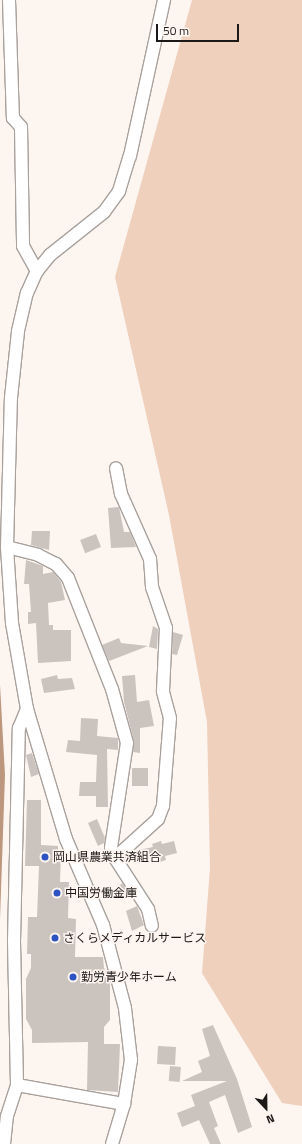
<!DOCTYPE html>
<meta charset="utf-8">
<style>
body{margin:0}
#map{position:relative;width:302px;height:1144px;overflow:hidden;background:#fdf5f0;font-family:"Titillium Web","Noto Sans JP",sans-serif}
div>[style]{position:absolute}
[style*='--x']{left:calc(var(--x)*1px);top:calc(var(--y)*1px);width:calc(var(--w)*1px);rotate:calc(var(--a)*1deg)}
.green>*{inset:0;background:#eed0bc}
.water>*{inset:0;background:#bc967d}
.building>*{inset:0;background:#cac3be;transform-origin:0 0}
.roads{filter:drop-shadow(1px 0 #a8a19c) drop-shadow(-1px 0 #a8a19c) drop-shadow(0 1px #a8a19c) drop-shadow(0 -1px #a8a19c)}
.minor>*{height:12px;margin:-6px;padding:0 6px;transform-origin:6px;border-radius:6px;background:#fff}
.dots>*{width:11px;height:11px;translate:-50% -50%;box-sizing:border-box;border:2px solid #fdf5f0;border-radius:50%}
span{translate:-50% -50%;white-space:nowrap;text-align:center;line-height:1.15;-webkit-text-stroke:3px #fdf5f0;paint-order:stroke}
.poi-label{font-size:12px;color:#1b1817}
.left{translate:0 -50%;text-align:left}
.north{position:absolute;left:246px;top:1088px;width:40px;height:40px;-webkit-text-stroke:3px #fdf5f0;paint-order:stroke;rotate:158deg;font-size:11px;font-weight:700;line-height:16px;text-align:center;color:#1b1817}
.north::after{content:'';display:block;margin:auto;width:14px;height:18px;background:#1b1817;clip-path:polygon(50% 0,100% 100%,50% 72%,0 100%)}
.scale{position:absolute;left:156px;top:24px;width:83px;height:18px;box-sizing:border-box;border:2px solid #1b1817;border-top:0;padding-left:5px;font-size:12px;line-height:14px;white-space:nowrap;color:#1b1817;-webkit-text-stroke:3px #fdf5f0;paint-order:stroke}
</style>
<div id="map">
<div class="green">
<i style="clip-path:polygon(192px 0,302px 0,302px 1106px,282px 1103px,202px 973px,210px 868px,207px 722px,169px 515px,115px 277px)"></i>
</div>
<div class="water">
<i style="clip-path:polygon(0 685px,5px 775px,0 919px)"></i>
</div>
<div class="building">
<i style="clip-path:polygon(119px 507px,124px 532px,130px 532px,136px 547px,111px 548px,108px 508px)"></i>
<i style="clip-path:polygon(32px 531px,50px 531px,49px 550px,31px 545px)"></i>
<i style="left:96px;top:534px;width:14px;height:17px;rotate:69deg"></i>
<i style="clip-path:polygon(26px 560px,43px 566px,43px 574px,53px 572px,61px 582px,65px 600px,48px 603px,49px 625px,53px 625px,53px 630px,71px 630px,71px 661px,38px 663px,36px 623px,28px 624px,28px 612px,31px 612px,29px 584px,24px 584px)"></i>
<i style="clip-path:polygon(153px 626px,158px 629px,157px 649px,149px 647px)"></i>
<i style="clip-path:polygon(173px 632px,183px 635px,177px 655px,172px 654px)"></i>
<i style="clip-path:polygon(119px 638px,121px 643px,148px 646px,109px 661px,102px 645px)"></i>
<i style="clip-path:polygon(57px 675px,58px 679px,72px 678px,75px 689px,44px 693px,41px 679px)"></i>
<i style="clip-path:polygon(135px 675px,137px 702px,149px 700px,154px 726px,140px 728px,140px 753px,133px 752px,134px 741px,124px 702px,122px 676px)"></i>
<i style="clip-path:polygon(81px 718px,98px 719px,97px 736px,118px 738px,118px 750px,107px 749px,108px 807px,96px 807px,96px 796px,79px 796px,80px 782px,96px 782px,97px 755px,66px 752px,68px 740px,80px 741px)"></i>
<i style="clip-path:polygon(32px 753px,39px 774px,31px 777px,26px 755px)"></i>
<i style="left:132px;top:768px;width:16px;height:18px"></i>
<i style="clip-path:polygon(27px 800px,41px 800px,41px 845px,58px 846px,58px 853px,61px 853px,60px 882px,69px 882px,68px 918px,76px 919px,75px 957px,103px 957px,104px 968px,110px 979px,110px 1020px,104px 1027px,104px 1044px,120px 1044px,118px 1092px,87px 1090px,88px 1042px,32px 1043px,32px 1030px,26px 1019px,26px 979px,31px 968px,31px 954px,27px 954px,28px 917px,37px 917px,39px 866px,25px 866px)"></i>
<i style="clip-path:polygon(97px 819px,105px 838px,104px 843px,98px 846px,88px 823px)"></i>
<i style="clip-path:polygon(161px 841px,162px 844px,174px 841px,177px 853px,165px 856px,166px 860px,157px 863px,155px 856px,137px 860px,135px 851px,153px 847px,152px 844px)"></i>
<i style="clip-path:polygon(122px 883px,130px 895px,127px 898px,117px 889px)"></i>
<i style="clip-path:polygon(137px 906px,144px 925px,132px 931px,126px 911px)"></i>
<i style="clip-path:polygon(213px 1025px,237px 1079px,252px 1127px,238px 1133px,225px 1095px,209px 1102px,218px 1126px,214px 1128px,221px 1144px,210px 1144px,199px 1120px,182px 1127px,177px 1113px,195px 1106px,191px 1095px,227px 1081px,182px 1081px,202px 1072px,198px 1061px,210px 1056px,202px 1029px)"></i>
<i style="left:158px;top:1046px;width:18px;height:18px;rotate:3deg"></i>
<i style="left:170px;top:1066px;width:11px;height:15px;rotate:5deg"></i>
</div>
<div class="roads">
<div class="minor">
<i style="--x:9;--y:0;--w:118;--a:88.1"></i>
<i style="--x:13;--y:118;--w:12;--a:48"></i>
<i style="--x:21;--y:127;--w:119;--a:89"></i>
<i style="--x:23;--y:246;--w:29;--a:61"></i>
<i style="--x:7;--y:547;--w:32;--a:14"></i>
<i style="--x:38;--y:555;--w:20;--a:27"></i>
<i style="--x:56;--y:564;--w:18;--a:49"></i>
<i style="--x:68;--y:578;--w:119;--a:68.4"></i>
<i style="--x:112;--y:689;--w:56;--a:74.5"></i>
<i style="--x:127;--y:743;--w:106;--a:98.7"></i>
<i style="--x:111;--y:848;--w:11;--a:68"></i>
<i style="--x:115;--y:858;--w:61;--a:57.1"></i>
<i style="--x:148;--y:909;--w:17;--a:77"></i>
<i style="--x:115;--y:858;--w:58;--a:-42.2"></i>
<i style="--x:158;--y:819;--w:14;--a:-69"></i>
<i style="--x:163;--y:806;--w:88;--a:-85.5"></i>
<i style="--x:170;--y:718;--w:28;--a:-105"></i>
<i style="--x:163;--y:691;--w:63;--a:-87.3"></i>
<i style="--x:166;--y:628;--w:43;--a:-108.9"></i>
<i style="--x:152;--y:587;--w:28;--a:-94"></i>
<i style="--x:150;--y:559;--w:71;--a:-114"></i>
<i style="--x:121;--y:494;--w:26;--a:-101"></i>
<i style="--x:17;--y:1085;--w:109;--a:10.1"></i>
<i style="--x:4;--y:1144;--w:28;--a:-84"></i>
<i style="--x:7;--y:1116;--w:33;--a:-72"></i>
<i style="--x:17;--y:1085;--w:144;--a:-91.2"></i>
<i style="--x:14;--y:941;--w:213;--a:-88.7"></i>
<i style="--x:19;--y:728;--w:21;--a:-67"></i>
<i style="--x:112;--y:1144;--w:42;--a:-73.3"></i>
<i style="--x:124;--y:1104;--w:45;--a:-81"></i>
<i style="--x:131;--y:1060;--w:52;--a:-96.6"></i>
<i style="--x:125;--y:1008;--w:86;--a:-104.8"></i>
<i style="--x:103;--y:925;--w:94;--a:-113.3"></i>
<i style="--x:66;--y:839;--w:136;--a:-106.7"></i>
<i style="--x:27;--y:709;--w:87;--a:-99.9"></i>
<i style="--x:12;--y:623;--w:76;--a:-93.8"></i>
<i style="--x:7;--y:547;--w:149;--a:-88.5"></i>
<i style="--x:11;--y:398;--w:67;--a:-84"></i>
<i style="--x:18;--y:331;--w:39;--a:-77"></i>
<i style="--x:27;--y:293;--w:24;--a:-66"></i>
<i style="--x:37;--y:271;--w:21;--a:-51"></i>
<i style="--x:50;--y:255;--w:69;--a:-38.5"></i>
<i style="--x:104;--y:212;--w:26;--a:-54"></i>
<i style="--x:119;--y:191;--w:37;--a:-73"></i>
<i style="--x:130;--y:156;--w:160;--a:-77.7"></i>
</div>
</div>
<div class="dots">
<i style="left:45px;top:857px;background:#2d53c3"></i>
<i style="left:57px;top:893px;background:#2d53c3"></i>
<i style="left:55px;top:938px;background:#2d53c3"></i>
<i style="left:73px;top:977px;background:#2d53c3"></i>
</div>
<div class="poi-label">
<span class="left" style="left:53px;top:857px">岡山県農業共済組合</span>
<span class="left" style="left:65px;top:893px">中国労働金庫</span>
<span class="left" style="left:63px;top:938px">さくらメディカルサービス</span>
<span class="left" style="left:81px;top:977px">勤労青少年ホーム</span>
</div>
<div class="north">N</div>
<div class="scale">50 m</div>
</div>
